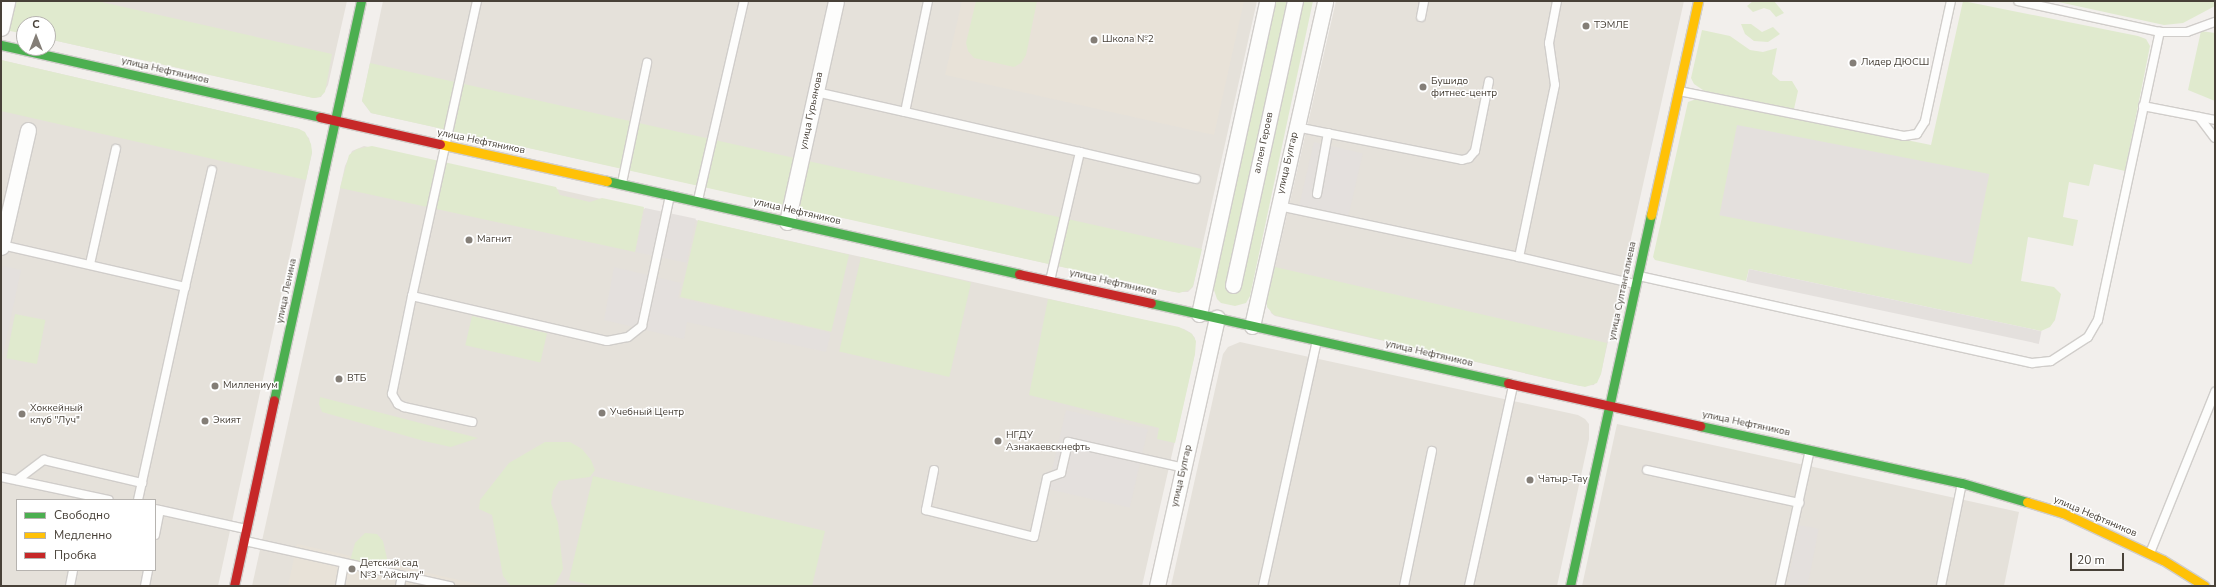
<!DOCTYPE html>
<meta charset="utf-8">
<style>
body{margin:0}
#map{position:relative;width:2216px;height:587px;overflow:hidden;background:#f2efec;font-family:"Nunito Sans",sans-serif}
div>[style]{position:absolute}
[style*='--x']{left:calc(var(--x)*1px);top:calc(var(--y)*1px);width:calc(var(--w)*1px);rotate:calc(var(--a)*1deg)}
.residential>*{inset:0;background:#e5e1da}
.education>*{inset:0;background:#e8e2d8}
.green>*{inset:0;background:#e0eace;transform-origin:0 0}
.parking>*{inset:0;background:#e4e0dd;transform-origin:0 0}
.roads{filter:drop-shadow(1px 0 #d0cdca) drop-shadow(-1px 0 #d0cdca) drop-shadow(0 1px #d0cdca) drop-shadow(0 -1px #d0cdca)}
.lane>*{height:8px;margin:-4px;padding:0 4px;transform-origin:4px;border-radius:4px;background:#fdfdfc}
.street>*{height:15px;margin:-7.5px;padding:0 7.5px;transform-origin:7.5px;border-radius:7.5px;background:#fdfdfc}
.fast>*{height:9px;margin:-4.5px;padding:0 4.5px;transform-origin:4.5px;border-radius:4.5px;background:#4caf50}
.slow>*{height:9px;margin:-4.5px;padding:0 4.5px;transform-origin:4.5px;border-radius:4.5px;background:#ffc107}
.jam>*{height:9px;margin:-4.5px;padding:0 4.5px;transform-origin:4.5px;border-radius:4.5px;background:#c62828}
.dots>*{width:11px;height:11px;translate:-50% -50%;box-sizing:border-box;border:2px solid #fff;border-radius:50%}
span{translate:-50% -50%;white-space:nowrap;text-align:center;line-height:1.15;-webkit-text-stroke:3px #fff;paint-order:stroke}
.poi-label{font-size:10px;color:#484138}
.left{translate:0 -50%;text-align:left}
.street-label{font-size:10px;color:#484138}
.frame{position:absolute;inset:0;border:2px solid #484138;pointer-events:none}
.legend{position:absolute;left:16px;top:499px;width:140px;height:72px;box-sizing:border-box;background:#fff;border:1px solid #b6b3af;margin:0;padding:5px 7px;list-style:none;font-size:12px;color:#484138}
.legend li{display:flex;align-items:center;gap:8px;height:20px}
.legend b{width:20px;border:1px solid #b6b3af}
.north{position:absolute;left:16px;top:16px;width:40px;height:40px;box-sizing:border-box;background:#fff;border:1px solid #b6b3af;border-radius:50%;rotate:0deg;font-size:11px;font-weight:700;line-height:16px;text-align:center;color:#484138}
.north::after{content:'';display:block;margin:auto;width:14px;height:18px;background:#847e77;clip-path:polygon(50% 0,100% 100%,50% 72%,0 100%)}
.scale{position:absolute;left:2070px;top:553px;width:54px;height:18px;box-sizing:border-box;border:2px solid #484138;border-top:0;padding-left:5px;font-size:12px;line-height:14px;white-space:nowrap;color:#484138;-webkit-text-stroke:3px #fff;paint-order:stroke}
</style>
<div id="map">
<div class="residential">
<i style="clip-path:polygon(13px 1px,347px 1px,328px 85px,321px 97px,314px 98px,48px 39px,48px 24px,24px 24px)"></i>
<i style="clip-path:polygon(383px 1px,829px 1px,787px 189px,773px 202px,371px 113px,362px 101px)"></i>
<i style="clip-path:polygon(845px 1px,1257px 1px,1193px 287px,1188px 292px,1174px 292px,809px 210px,801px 191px)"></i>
<i style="clip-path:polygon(1336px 1px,1684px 1px,1601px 373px,1594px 385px,1580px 386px,1275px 316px,1271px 313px,1268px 297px)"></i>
<i style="clip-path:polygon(evenodd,1px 60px,299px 129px,309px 138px,312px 153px,218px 586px,1px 586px,1px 60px,17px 500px,155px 500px,155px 570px,17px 570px,17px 500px)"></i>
<i style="clip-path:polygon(364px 146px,1184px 329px,1191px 333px,1195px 338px,1195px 353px,1142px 586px,252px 586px,345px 166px,352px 151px)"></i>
<i style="clip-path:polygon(1240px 342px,1578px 415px,1585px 419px,1589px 424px,1589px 439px,1557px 586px,1171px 586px,1223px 354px,1228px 347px)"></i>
<i style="clip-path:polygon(1617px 424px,2019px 512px,2004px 586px,1582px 586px)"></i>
</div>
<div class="education">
<i style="clip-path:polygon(962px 1px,1244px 1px,1214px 135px,945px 75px)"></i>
<i style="clip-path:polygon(297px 544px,487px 586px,288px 586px)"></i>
</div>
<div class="green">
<i style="clip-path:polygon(1px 1px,97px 1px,332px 54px,325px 92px,320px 97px,313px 98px,48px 39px,48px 24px,24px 24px,24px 34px,1px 29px)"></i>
<i style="clip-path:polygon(976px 1px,1037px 1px,1026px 55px,1021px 63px,1014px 67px,974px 58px,968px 51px,966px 43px)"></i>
<i style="clip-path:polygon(1276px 1px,1313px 1px,1250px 296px,1246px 303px,1235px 306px,1221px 303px,1217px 299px,1213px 287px)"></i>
<i style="clip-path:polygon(1753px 1px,1774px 1px,1784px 13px,1776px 17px,1770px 10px,1764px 8px,1753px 12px,1747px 6px)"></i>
<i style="clip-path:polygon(1963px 1px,2138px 36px,2146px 39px,2150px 46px,2125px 171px,2094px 164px,2089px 186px,2069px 182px,2063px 217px,2078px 220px,2073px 246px,2028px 237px,2021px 281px,2054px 287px,2061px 294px,2055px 320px,2050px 327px,2041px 331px,1749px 269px,1746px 281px,1655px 260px,1653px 257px,1688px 102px,1699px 98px,1931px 145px)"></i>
<i style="clip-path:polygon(2054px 1px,2215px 1px,2215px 6px,2183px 23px,2164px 25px)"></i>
<i style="clip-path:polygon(1741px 24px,1751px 24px,1762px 32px,1773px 27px,1780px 34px,1768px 42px,1754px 41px,1745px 34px)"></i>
<i style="clip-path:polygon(1702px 30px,1730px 36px,1750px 50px,1763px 52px,1777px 48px,1772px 74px,1780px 81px,1792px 81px,1798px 91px,1794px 109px,1706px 92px,1694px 84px,1691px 78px)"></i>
<i style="clip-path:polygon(2201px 31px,2215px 33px,2215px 101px,2188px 90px)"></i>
<i style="clip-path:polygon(1px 60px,299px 129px,305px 132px,311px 144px,312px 152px,306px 180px,1px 111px)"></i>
<i style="clip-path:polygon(370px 63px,1202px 249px,1193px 286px,1189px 290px,1179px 293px,371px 113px,362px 101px)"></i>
<i style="clip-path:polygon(372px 146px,556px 187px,560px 195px,590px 202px,602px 198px,644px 207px,635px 252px,340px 188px,349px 155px,357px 149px)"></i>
<i style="left:698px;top:220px;width:155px;height:79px;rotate:13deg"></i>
<i style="left:861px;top:257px;width:113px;height:97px;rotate:13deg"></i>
<i style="clip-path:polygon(1275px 267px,1607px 343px,1601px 374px,1597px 383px,1585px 387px,1274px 315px,1267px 307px,1267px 298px)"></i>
<i style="clip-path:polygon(1048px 299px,1179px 327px,1192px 334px,1196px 341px,1195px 354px,1175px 443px,1157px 439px,1159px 428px,1029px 395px)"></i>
<i style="left:15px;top:314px;width:31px;height:45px;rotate:11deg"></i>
<i style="left:472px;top:316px;width:77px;height:30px;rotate:13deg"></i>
<i style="clip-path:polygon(320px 397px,478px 438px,451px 447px,424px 441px,322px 412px,319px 404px)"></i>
<i style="clip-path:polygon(545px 442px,570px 442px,582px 449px,591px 460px,595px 470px,590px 477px,559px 481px,553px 491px,551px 503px,558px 523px,563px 569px,556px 583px,552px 586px,511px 586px,503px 576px,492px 515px,479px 509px,480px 500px,509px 463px)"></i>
<i style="clip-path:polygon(593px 476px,825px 531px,812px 586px,595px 586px,569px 580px)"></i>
<i style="clip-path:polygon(365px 533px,377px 534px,383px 541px,388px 563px,382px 566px,350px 561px,355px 543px)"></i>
</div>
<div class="parking">
<i style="left:1737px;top:125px;width:257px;height:92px;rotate:11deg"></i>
<i style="left:1314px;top:142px;width:50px;height:68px;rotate:13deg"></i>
<i style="left:645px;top:208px;width:52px;height:45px;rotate:12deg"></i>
<i style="clip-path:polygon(3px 266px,21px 270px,1px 363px,1px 277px)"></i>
<i style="clip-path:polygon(614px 267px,681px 283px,678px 298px,831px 333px,826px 352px,687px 322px,684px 339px,604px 320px)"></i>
<i style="left:1749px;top:269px;width:299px;height:13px;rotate:12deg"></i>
<i style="left:1066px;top:410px;width:84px;height:81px;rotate:13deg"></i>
<i style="left:1799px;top:525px;width:20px;height:63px;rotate:11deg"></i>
</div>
<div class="roads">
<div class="lane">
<i style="--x:477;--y:1;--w:302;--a:102.4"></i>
<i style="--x:412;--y:296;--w:200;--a:13"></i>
<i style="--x:607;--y:341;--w:21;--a:-11"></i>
<i style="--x:628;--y:337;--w:18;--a:-38"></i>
<i style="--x:642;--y:326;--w:134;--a:-77.9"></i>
<i style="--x:928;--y:1;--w:113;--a:101.7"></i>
<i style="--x:905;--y:112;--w:180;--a:12.9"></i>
<i style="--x:1080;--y:152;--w:132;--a:103.1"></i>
<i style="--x:1557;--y:1;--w:43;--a:100.8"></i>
<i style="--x:1549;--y:43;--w:42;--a:81.9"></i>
<i style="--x:1555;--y:85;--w:176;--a:101.8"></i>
<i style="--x:1519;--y:257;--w:119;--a:13.1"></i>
<i style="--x:1421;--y:17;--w:16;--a:-79"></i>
<i style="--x:2160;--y:32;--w:27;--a:0"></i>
<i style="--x:2187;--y:32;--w:30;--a:-20"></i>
<i style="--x:1679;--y:91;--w:229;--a:11.3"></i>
<i style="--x:1904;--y:136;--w:13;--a:-9"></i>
<i style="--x:1917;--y:134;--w:15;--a:-58"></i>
<i style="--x:1925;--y:121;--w:123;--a:-77.8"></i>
<i style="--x:816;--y:92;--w:91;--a:12.7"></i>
<i style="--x:2143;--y:106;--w:73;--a:11"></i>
<i style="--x:2199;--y:117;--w:26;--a:53"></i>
<i style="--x:1296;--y:127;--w:169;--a:11.2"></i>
<i style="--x:1462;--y:160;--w:7;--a:-16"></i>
<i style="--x:1469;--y:158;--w:9;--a:-49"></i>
<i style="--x:1475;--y:151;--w:71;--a:-78.7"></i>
<i style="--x:1080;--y:152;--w:119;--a:13.1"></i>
<i style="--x:622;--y:183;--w:123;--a:-78.2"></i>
<i style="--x:1317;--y:194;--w:62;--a:-79.8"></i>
<i style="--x:698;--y:200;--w:204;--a:-77"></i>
<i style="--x:1279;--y:206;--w:245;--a:12"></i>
<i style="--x:2;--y:245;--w:188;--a:12.9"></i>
<i style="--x:185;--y:287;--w:120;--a:-77"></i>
<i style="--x:90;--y:264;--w:118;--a:-77.3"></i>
<i style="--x:1639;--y:276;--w:403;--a:12.5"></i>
<i style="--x:2032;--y:363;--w:19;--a:-6"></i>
<i style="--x:2051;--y:361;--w:44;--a:-33"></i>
<i style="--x:2088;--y:337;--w:20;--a:-60"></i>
<i style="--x:2098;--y:320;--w:295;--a:-77.9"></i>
<i style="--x:2160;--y:32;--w:145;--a:-167.7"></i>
<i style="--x:412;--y:296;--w:100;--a:101.5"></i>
<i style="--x:392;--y:394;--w:12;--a:59"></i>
<i style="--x:398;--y:404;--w:7;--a:27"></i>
<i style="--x:404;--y:407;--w:70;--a:12.4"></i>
<i style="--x:934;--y:470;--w:41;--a:101.3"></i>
<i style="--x:926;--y:510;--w:111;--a:14"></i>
<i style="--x:1034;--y:537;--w:60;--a:-77.6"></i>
<i style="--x:1047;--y:478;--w:15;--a:-20"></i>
<i style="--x:1061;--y:473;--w:32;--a:-77"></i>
<i style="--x:1068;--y:442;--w:119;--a:12.6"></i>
<i style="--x:1647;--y:470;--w:156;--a:12.2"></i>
<i style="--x:1;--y:477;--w:110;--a:12"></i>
<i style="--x:17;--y:480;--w:34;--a:-37"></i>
<i style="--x:44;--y:460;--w:101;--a:13.2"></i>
<i style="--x:138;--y:500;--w:218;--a:-77.6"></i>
<i style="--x:155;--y:509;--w:93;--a:12.4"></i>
<i style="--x:155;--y:535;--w:25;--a:-79"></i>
<i style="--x:245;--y:541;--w:210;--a:12.4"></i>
<i style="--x:2150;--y:553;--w:174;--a:-68"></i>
<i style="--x:70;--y:586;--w:16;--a:-79"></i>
<i style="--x:145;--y:586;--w:16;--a:-79"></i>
<i style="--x:340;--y:586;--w:23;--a:-80"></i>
<i style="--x:400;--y:586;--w:10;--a:-79"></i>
<i style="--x:1263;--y:586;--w:251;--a:-77.6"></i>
<i style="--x:1404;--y:586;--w:138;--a:-78.3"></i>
<i style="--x:1469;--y:586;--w:205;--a:-77.6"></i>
<i style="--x:1780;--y:586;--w:139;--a:-77.6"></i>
<i style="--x:1941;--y:586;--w:105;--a:-78.5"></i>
</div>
<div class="street">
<i style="--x:1;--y:28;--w:28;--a:-77"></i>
<i style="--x:787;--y:222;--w:226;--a:-77.5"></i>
<i style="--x:1;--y:247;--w:120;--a:-77"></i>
<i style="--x:1233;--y:285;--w:291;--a:-77.7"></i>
<i style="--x:1199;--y:314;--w:320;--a:-77.7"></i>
<i style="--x:1252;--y:326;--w:333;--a:-77.3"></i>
<i style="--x:1157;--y:586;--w:275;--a:-77.4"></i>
</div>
<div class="fast">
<i style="--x:1;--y:45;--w:327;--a:12.7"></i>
<i style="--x:607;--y:181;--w:422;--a:12.7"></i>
<i style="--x:1151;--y:303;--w:366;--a:12.6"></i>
<i style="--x:274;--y:400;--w:408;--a:-77.7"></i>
<i style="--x:1700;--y:426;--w:268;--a:12.3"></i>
<i style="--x:1962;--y:483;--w:68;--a:16.3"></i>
<i style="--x:1570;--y:586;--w:380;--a:-77.7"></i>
</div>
<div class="slow">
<i style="--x:440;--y:144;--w:171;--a:12.5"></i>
<i style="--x:1651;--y:215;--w:219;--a:-77.6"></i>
<i style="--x:2027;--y:502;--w:38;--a:17"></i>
<i style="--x:2063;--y:513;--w:110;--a:25.2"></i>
<i style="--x:2163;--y:560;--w:49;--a:31.8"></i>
</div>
<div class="jam">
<i style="--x:320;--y:117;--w:123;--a:12.7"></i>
<i style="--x:1019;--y:274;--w:135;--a:12.4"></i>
<i style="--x:1508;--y:383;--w:197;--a:12.6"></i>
<i style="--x:234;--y:586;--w:190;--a:-77.9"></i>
</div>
</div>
<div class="dots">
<i style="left:1586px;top:26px;background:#847e77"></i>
<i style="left:1094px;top:40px;background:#847e77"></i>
<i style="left:1853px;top:63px;background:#847e77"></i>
<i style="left:1423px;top:87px;background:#847e77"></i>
<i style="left:469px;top:240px;background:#847e77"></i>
<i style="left:339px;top:379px;background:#847e77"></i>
<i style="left:215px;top:386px;background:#847e77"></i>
<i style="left:602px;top:413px;background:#847e77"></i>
<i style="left:22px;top:414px;background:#847e77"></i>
<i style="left:205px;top:421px;background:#847e77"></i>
<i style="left:998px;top:441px;background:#847e77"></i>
<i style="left:1530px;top:480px;background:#847e77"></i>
<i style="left:352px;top:569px;background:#847e77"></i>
</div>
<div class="poi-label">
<span class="left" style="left:1594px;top:26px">ТЭМЛЕ</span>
<span class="left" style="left:1102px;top:40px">Школа №2</span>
<span class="left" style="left:1861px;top:63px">Лидер ДЮСШ</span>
<span class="left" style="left:1431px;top:87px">Бушидо<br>фитнес-центр</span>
<span class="left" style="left:477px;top:240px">Магнит</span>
<span class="left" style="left:347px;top:379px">ВТБ</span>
<span class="left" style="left:223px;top:386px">Миллениум</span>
<span class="left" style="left:30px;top:414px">Хоккейный<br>клуб "Луч"</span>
<span class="left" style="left:610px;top:413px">Учебный Центр</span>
<span class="left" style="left:213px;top:421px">Экият</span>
<span class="left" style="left:1006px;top:441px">НГДУ<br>Азнакаевскнефть</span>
<span class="left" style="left:1538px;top:480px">Чатыр-Тау</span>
<span class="left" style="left:360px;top:569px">Детский сад<br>№3 "Айсылу"</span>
</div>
<div class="street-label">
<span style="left:165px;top:71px;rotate:13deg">улица Нефтяников</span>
<span style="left:812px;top:111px;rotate:-78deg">улица Гурьянова</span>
<span style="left:481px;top:142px;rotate:12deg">улица Нефтяников</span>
<span style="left:1264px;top:143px;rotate:-78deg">аллея Героев</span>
<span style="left:1288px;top:163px;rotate:-77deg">улица Булгар</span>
<span style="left:797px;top:212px;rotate:13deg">улица Нефтяников</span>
<span style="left:1113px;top:283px;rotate:13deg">улица Нефтяников</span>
<span style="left:287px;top:291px;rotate:-78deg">улица Ленина</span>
<span style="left:1623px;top:291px;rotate:-78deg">улица Султангалиева</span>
<span style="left:1429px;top:354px;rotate:13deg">улица Нефтяников</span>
<span style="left:1746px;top:424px;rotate:12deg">улица Нефтяников</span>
<span style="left:1182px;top:476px;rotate:-77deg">улица Булгар</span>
<span style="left:2095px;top:517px;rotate:23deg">улица Нефтяников</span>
</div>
<div class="frame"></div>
<ul class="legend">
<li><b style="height:5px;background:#4caf50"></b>Свободно</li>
<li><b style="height:5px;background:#ffc107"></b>Медленно</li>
<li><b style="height:5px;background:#c62828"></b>Пробка</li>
</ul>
<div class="north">С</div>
<div class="scale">20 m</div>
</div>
